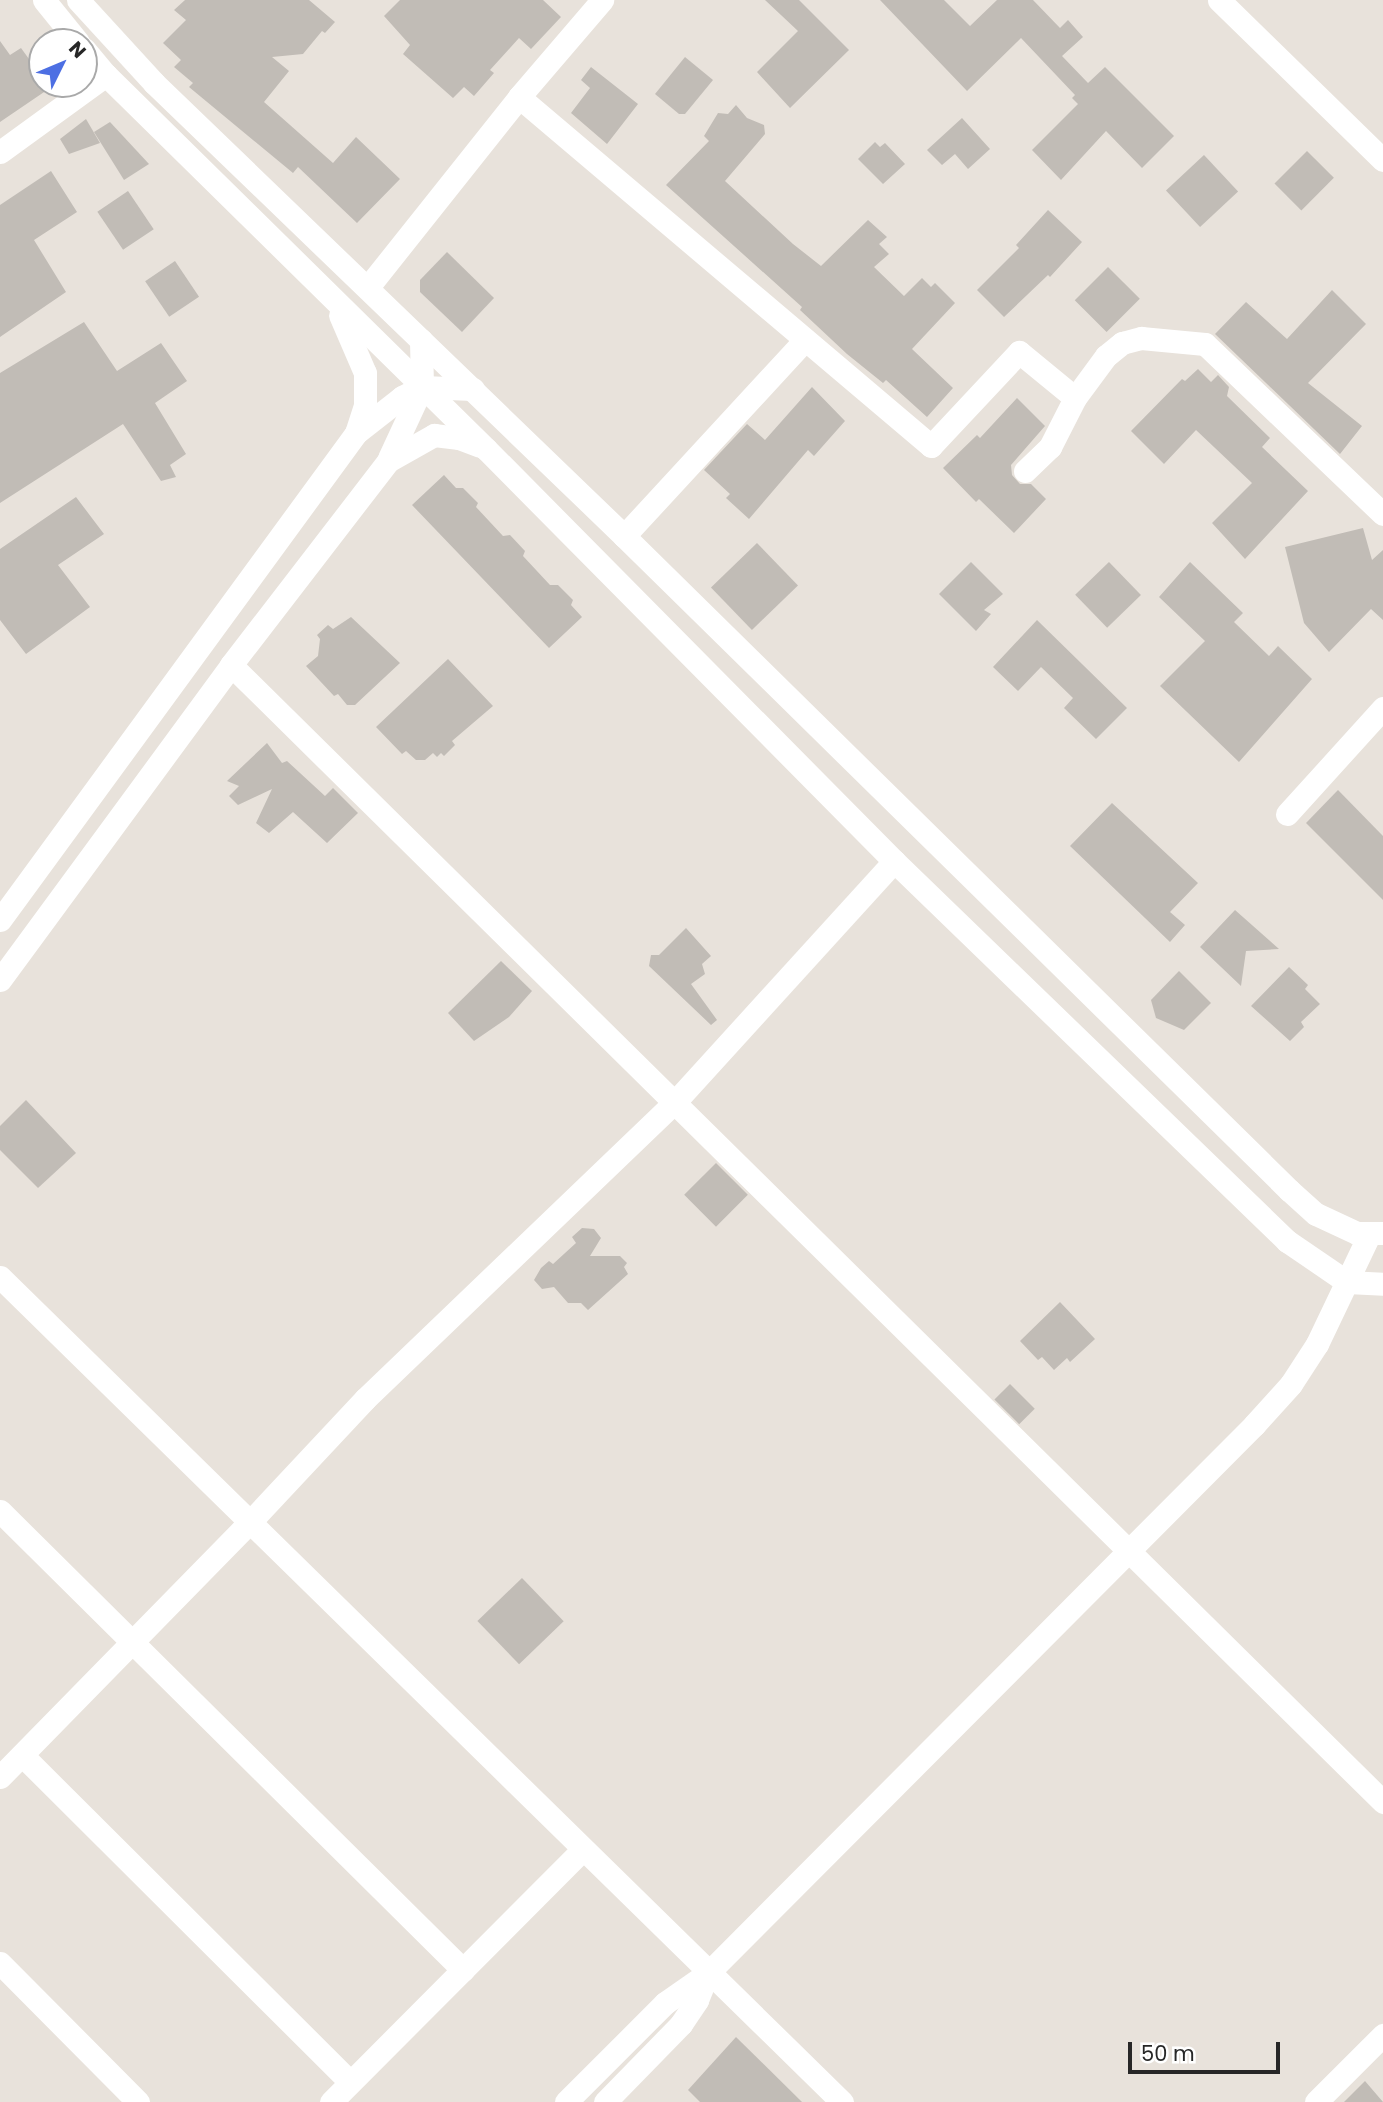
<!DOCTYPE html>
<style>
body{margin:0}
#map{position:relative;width:1383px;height:2102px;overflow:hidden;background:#e8e2db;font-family:Poppins,sans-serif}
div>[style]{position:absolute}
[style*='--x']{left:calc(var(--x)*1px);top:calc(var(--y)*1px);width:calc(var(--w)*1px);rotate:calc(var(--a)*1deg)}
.building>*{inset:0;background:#c1bcb6;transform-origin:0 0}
.minor>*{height:23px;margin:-11.5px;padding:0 11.5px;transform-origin:11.5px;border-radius:11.5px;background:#fff}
span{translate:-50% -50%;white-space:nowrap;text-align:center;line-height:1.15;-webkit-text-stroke:5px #fff;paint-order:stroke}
.north{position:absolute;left:28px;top:28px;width:70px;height:70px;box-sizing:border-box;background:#fff;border:2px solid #a9a9a9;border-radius:50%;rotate:47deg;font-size:19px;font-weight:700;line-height:28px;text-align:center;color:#272727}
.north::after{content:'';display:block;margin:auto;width:24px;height:32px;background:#4d6fe3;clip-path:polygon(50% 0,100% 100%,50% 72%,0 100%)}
.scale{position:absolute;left:1128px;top:2042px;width:152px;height:32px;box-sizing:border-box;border:4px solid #272727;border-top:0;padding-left:9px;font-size:21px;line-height:24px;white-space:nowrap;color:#272727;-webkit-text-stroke:5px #fff;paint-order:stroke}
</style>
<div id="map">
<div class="building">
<i style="clip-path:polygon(185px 0,309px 0,335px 22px,325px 33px,322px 31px,303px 54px,272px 57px,289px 71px,264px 102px,333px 163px,356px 137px,400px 179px,357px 223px,298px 167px,293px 173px,189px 87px,193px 83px,174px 67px,181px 60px,163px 43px,186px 20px,174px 10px)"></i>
<i style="clip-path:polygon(400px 0,543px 0,561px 17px,531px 49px,519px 38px,490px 70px,494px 73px,474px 96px,464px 87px,453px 98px,403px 54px,410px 45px,384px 16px)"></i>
<i style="clip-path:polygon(765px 0,799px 0,849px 50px,790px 108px,757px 72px,798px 31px)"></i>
<i style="clip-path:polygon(880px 0,944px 0,970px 26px,997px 0,1033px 0,1060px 28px,1068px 20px,1083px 37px,1062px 56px,1088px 83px,1105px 67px,1174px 136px,1142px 168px,1106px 131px,1061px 180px,1032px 150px,1078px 104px,1072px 98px,1075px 95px,1021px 38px,967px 91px)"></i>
<i style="clip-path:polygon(0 41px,10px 55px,21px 48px,42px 77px,42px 84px,50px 88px,0 122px)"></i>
<i style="clip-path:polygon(685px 57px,713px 80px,685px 114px,679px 114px,655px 94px)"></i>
<i style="clip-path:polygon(591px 67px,638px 104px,607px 144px,571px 113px,590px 88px,581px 80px)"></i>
<i style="clip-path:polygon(736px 105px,747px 118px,764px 125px,765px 134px,725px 181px,793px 244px,821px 266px,868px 220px,887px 237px,879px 244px,889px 254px,874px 267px,904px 296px,922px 278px,931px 287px,935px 283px,955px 303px,912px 349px,953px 388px,927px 417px,886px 380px,883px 383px,847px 354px,800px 310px,802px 307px,666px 185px,709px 141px,704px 136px,718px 113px,728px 114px)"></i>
<i style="clip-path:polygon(962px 118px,990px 149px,968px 169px,955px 154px,942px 165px,927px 150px)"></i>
<i style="clip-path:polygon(86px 119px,100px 143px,69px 154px,60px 139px)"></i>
<i style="clip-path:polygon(110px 122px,149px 164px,124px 180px,94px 132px)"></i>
<i style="clip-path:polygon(875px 142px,880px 147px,885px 143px,905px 164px,883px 184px,858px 159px)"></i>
<i style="left:1307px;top:151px;width:38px;height:46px;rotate:45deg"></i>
<i style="left:1204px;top:155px;width:50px;height:52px;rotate:47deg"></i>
<i style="clip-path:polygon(51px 171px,77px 212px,34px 240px,66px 292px,0 337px,0 205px)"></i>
<i style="left:128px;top:191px;width:46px;height:37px;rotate:56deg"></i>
<i style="clip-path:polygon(1048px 210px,1082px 242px,1050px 277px,1048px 275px,1004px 317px,977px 290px,1019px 248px,1016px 245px)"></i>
<i style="clip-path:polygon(447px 252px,494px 298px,462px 332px,420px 292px,420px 280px)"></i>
<i style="left:175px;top:261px;width:43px;height:36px;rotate:56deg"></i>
<i style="left:1108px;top:267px;width:45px;height:47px;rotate:45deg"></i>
<i style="clip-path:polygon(1332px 290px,1366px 324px,1308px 383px,1362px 426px,1340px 454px,1215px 334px,1246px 302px,1287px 339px)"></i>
<i style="clip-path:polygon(84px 322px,117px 371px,161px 343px,187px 381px,155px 403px,186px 454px,170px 465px,176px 477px,161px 481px,123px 424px,0 503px,0 373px)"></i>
<i style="clip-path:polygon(1198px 369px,1211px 382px,1218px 375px,1229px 387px,1227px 396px,1270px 438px,1262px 447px,1308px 491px,1245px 559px,1212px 523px,1252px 483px,1196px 430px,1164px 464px,1131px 431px,1182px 379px,1185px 381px)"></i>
<i style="clip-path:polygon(812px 387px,845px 421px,814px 456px,808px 450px,749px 519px,726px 498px,730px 494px,704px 470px,747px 424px,765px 440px)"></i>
<i style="clip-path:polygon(1017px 398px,1045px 426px,1011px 465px,1012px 475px,1020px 484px,1031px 484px,1046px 499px,1014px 533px,979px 499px,976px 502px,943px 468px,977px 435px,980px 438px)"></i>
<i style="clip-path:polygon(444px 475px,456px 488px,463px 488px,478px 503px,476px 507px,503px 536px,510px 535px,525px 551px,523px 556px,550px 585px,558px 585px,573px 600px,571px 605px,582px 617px,549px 648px,412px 505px)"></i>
<i style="clip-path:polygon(76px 497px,104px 534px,58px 565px,90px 607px,26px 654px,0 620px,0 549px)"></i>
<i style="clip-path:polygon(1363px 528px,1372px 560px,1383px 550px,1383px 620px,1371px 609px,1329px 652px,1304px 623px,1285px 547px)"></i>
<i style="left:757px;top:543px;width:59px;height:64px;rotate:46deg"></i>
<i style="clip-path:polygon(971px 562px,1003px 594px,984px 610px,991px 614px,976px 631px,939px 594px)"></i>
<i style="left:1109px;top:562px;width:46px;height:47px;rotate:46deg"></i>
<i style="clip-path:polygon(1190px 562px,1243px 613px,1234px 622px,1269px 656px,1278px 646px,1312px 679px,1239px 762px,1160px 686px,1205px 641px,1159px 597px)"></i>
<i style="clip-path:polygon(351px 617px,400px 663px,355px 705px,347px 705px,338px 694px,334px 696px,306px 666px,318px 656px,320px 639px,317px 635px,328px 625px,333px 629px)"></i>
<i style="clip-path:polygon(1037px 620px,1127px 708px,1096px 739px,1064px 708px,1073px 698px,1041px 667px,1018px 691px,993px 667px)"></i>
<i style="clip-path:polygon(448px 659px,493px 706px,452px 741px,455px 745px,444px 756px,441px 753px,437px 757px,433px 753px,425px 760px,416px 760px,406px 751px,402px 754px,376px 727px)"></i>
<i style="clip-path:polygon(267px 743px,282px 763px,287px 761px,325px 796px,333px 788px,358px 813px,327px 843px,293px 812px,269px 833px,256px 823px,272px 789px,238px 805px,229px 796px,239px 786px,227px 781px)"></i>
<i style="clip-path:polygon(1338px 790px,1383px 836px,1383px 900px,1306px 823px)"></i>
<i style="clip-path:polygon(1112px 803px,1198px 883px,1170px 912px,1185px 925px,1170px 942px,1070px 846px)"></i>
<i style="clip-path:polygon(1235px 910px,1279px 949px,1246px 951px,1241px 986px,1200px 947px)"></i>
<i style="clip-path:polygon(686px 928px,711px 956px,702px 964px,705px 974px,691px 984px,717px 1020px,711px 1025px,649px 966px,651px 955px,659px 955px)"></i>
<i style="clip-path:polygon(501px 961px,532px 991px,509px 1017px,474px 1041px,448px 1013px)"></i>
<i style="clip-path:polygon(1289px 967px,1308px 985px,1305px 989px,1320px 1004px,1301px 1022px,1304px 1027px,1290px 1041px,1251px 1006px)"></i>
<i style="clip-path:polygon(1179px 971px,1211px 1003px,1184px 1030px,1156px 1018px,1151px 1000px)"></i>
<i style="clip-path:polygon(26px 1100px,76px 1153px,38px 1188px,0 1150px,0 1126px)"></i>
<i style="left:716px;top:1163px;width:45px;height:45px;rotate:45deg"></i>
<i style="clip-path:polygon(582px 1228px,594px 1229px,601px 1238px,590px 1256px,620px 1256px,627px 1263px,624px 1267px,628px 1274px,588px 1310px,581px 1303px,568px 1303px,554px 1287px,542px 1289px,534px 1280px,541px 1268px,549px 1261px,553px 1264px,576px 1243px,572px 1237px)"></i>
<i style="clip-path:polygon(1060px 1302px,1095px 1339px,1070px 1362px,1067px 1358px,1054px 1370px,1042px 1357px,1038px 1360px,1020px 1341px)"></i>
<i style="left:1010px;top:1384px;width:35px;height:22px;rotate:45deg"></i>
<i style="left:522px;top:1578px;width:60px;height:62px;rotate:46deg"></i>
<i style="clip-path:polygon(736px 2037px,802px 2102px,700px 2102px,688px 2090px)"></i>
<i style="clip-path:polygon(1365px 2081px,1383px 2102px,1344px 2102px)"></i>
</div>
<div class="minor">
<i style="--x:44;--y:0;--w:54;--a:51"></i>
<i style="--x:78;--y:0;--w:113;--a:47.5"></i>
<i style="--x:154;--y:83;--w:653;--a:43.94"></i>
<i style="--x:624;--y:536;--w:933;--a:44.52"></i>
<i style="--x:1289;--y:1190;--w:36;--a:42"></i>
<i style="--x:1316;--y:1214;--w:45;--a:24.9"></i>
<i style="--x:1357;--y:1233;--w:26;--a:0"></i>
<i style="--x:1219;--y:0;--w:229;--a:44.3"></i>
<i style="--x:84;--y:49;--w:34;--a:50"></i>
<i style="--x:106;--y:75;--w:533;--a:44.54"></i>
<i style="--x:486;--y:449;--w:580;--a:45.28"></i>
<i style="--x:894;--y:861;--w:547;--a:44.04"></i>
<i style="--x:1287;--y:1241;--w:73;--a:34.3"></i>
<i style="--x:1347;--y:1282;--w:36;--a:3"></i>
<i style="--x:519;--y:97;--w:540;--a:40.27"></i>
<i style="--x:931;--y:446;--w:129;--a:-46.9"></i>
<i style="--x:1019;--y:352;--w:72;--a:39.4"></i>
<i style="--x:1075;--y:398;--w:52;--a:-53.6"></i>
<i style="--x:1106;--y:356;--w:21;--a:-39"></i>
<i style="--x:1122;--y:343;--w:20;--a:-15"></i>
<i style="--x:1141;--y:338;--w:64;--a:5.4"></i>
<i style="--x:1205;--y:344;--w:246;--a:43.7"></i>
<i style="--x:0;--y:152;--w:131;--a:-36"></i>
<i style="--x:368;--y:287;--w:243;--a:-51.5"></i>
<i style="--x:519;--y:97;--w:128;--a:-49.4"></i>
<i style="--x:356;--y:433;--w:58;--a:-38"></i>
<i style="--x:402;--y:397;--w:22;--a:-27"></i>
<i style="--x:422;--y:387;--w:51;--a:2.2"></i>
<i style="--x:389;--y:458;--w:78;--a:-65.1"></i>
<i style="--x:422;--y:387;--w:47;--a:-91.2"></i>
<i style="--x:1025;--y:471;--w:35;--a:-44"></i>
<i style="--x:1050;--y:447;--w:55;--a:-63"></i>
<i style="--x:624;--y:536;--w:267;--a:-47.3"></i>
<i style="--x:231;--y:665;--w:1619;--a:44.62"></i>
<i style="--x:1287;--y:814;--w:143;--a:-47.8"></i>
<i style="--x:0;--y:920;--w:603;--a:-53.83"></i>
<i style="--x:356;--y:433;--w:28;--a:-72"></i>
<i style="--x:365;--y:406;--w:33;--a:-90"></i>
<i style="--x:365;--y:373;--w:63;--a:-113.3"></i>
<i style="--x:0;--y:980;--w:391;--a:-53.7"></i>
<i style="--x:231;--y:665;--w:257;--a:-52.4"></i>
<i style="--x:388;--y:461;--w:53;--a:-29.5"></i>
<i style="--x:434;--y:435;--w:25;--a:7"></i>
<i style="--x:459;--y:438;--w:22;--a:21"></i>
<i style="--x:0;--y:1277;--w:1179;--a:44.42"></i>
<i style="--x:0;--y:1511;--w:652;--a:44.75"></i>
<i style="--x:22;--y:1755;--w:463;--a:44.9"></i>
<i style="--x:0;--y:1777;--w:356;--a:-45.6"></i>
<i style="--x:249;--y:1523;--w:170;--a:-46.9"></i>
<i style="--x:365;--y:1399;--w:428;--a:-43.8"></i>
<i style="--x:674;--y:1103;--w:327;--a:-47.7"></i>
<i style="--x:0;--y:1963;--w:196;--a:45.2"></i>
<i style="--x:331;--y:2102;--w:357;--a:-45.1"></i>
<i style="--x:566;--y:2102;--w:140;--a:-45"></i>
<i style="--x:665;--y:2003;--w:52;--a:-34.9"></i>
<i style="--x:708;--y:1973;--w:774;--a:-45.1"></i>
<i style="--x:1254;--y:1425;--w:55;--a:-47.9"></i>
<i style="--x:1291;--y:1384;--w:48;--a:-57"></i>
<i style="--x:1317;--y:1344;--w:123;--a:-64.5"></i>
<i style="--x:605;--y:2102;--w:109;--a:-45.7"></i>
<i style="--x:681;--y:2024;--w:29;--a:-56"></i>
<i style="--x:697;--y:2000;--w:29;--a:-68"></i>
<i style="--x:1316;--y:2102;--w:95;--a:-45"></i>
</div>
<div class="north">N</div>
<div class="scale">50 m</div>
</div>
